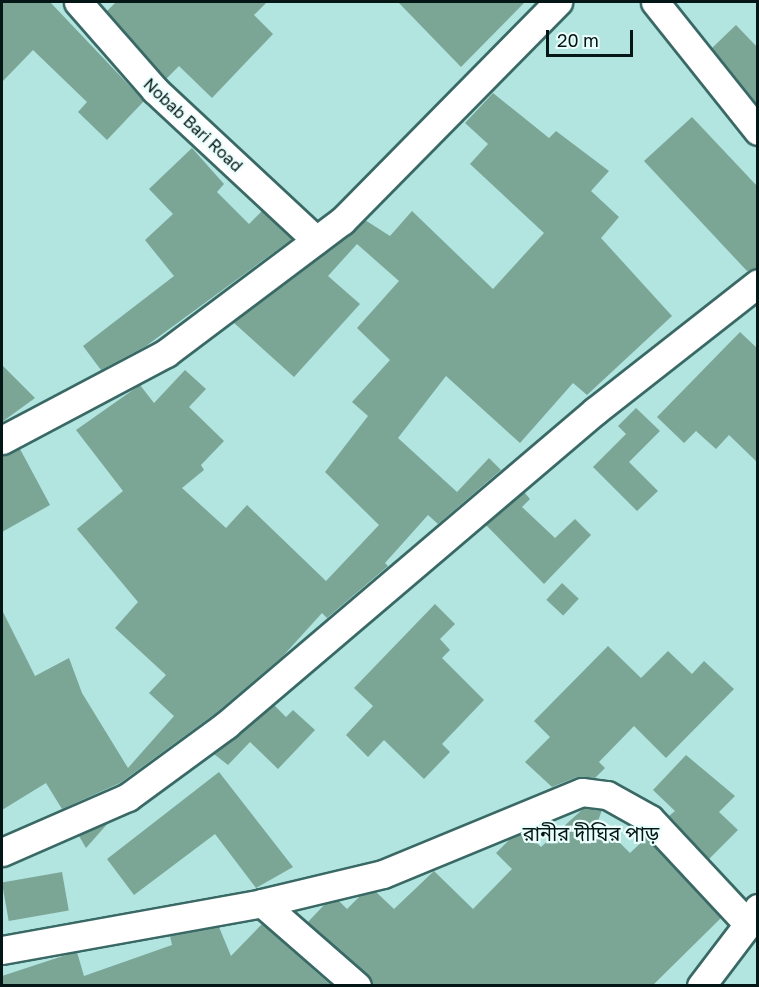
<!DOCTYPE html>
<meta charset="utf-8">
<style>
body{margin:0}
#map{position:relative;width:759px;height:987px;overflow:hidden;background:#b2e4e0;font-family:"Golos Text","Noto Sans Bengali",sans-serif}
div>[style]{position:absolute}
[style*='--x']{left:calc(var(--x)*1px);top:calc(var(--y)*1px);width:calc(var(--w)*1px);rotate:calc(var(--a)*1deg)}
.building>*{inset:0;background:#7ba696;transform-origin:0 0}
.roads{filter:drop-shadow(2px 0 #3a6965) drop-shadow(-2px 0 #3a6965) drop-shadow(0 2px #3a6965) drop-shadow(0 -2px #3a6965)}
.street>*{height:27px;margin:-13.5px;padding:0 13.5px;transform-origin:13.5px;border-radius:13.5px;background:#fff}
span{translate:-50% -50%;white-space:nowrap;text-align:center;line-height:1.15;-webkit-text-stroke:4.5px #eafefc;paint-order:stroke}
.street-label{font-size:16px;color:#041716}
.quarter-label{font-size:20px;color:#041716}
.frame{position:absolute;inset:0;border:3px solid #041716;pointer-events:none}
.scale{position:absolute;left:546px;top:30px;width:87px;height:27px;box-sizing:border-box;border:3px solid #041716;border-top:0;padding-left:8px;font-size:18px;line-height:21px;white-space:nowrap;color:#041716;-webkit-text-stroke:4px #eafefc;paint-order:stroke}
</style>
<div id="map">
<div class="building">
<i style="clip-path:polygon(2px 2px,50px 2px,144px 101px,107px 140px,78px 112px,87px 102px,33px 50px,2px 82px)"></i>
<i style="clip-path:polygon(116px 2px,267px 2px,254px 15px,273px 34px,212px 98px,179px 66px,166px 79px,107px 11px)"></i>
<i style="clip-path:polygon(398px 2px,525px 2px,461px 67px)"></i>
<i style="clip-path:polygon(736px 25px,758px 48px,758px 105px,712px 48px)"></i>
<i style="clip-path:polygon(493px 93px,549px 138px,556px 131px,609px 171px,591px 191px,619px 217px,601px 238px,672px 316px,587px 395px,573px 383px,520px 443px,446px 376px,398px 438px,457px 492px,489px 458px,501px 470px,438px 524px,428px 515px,385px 563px,388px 566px,327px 618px,322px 613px,283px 656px,216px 713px,120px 783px,62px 809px,46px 783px,2px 810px,2px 610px,35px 676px,69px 658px,82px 693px,128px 768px,174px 716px,149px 693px,166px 675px,115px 628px,138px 602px,77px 529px,123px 491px,76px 430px,140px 385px,154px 403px,185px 370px,206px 389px,189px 407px,224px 441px,201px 465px,204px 470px,182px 488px,226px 528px,247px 505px,326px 581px,379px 525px,325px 472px,368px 416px,352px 402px,390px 360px,357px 328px,399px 281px,357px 244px,328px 276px,360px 304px,294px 377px,233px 322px,365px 220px,390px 236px,412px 211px,493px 289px,544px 233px,470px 164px,488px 144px,465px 123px)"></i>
<i style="clip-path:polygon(692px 117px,758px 187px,758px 268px,747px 271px,644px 161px)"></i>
<i style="clip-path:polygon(192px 148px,224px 184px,217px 192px,249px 224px,262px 211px,292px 239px,146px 346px,101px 370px,83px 346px,174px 276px,145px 240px,173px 214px,149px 189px)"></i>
<i style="clip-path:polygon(740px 332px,758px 349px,758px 463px,729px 435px,716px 449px,696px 431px,684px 443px,657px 417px)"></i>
<i style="clip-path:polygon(2px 365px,35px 398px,2px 422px)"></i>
<i style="clip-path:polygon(636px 408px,660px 431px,629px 462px,658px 491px,637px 511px,593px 467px,626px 434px,618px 426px)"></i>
<i style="clip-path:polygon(20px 449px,50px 505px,2px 532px,2px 456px)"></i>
<i style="clip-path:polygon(524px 492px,530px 499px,522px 507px,555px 538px,575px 519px,591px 535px,544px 584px,486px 525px)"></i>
<i style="left:562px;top:583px;width:23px;height:23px;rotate:43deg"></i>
<i style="clip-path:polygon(435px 604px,455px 624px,440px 639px,450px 650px,442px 658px,484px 700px,442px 744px,450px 752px,424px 779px,384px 740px,368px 757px,346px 735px,373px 706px,354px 688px)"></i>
<i style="clip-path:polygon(608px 646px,641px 678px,668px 651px,692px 674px,704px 661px,734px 689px,666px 758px,634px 726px,599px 762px,605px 768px,595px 778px,577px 777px,552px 787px,525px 762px,550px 737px,534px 721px)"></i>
<i style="clip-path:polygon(274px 705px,286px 717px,293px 710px,315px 730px,278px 769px,250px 742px,228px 765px,214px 754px)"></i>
<i style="clip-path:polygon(686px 755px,735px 796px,719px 812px,738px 830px,709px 859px,669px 816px,675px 811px,653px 790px)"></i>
<i style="clip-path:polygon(219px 772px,293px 867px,256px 888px,215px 834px,134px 895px,107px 859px)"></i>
<i style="clip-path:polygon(584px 808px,602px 810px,598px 821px,630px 853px,646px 838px,721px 918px,652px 986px,372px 986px,367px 974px,308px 922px,325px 904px,339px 901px,347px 909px,360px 896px,376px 892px,394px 909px,434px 871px,473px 909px,512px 869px,496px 853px,510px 839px,526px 832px,541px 847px)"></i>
<i style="clip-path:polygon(109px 822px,86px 848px,79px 836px)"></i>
<i style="left:62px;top:872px;width:39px;height:61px;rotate:80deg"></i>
<i style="clip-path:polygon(262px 924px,332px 986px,2px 986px,2px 976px,72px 953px,77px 952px,84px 976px,172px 945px,170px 936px,219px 927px,231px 956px)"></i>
</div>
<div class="roads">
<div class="street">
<i style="--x:78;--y:2;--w:117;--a:48.8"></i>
<i style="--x:155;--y:90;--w:220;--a:43"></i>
<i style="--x:655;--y:2;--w:165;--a:51.4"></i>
<i style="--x:2;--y:440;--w:186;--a:-27.9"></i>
<i style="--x:166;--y:353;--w:220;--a:-36.9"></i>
<i style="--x:342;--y:221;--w:308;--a:-45.4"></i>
<i style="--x:2;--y:852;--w:137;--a:-23.6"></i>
<i style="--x:128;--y:797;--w:122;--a:-36.3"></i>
<i style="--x:226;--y:725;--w:485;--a:-40.4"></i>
<i style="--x:595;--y:411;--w:207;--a:-38.1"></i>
<i style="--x:262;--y:903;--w:126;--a:41.1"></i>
<i style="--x:2;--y:950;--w:264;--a:-10.2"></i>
<i style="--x:262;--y:903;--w:124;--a:-13.5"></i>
<i style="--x:383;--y:874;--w:215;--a:-22.4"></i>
<i style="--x:582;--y:792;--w:25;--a:7"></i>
<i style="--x:607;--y:795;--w:49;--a:29.2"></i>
<i style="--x:650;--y:819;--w:144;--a:47"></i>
<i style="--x:748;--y:924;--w:19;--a:-58"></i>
<i style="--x:701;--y:986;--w:78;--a:-52.8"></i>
</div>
</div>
<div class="street-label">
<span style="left:193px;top:125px;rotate:43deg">Nobab Bari Road</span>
</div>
<div class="quarter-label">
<span style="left:591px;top:833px">রানীর দীঘির পাড়</span>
</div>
<div class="frame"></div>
<div class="scale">20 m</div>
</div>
